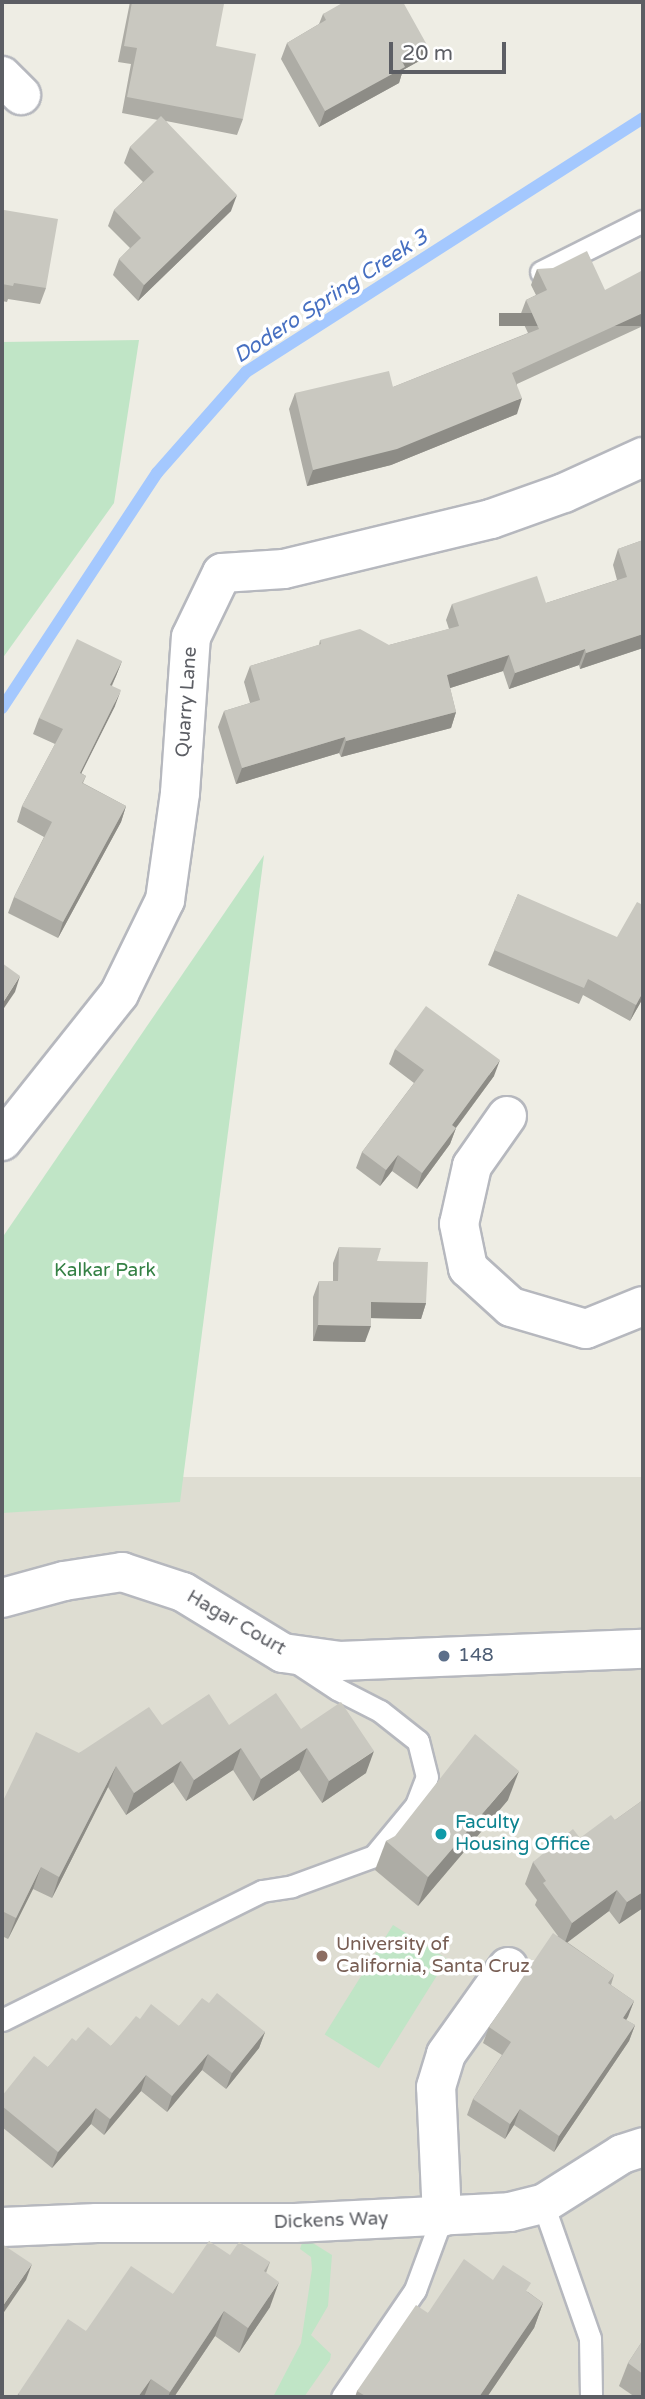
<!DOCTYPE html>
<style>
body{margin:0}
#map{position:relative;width:645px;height:2399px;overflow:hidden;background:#eeede4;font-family:"Varela Round",sans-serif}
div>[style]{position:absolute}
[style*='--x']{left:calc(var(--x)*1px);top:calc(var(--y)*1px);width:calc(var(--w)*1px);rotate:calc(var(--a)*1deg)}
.education>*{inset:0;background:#deddd2;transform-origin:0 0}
.green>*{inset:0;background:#c0e5c6;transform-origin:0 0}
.stream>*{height:12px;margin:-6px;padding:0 6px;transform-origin:6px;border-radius:6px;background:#a4c8fe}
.roads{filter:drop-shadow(2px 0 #b6b8be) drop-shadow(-2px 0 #b6b8be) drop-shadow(0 2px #b6b8be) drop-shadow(0 -2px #b6b8be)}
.service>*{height:21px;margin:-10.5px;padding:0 10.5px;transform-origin:10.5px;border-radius:10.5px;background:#fff}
.minor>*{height:38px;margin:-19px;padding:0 19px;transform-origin:19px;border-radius:19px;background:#fff}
.wall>*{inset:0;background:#adaca5}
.shaded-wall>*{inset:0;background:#8d8c86;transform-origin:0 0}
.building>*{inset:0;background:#c9c8c0}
.dots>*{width:19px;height:19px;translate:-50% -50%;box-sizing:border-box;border:4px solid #fff;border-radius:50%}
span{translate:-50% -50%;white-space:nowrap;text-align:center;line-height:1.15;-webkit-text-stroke:7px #fff;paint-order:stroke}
.street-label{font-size:19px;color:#5c5e64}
.park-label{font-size:19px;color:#358145}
.service-label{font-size:19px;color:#4e5e75}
.left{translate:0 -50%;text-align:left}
.culture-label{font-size:19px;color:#0d838f}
.education-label{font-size:19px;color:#785e54}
.water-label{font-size:21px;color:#466fc1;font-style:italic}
.frame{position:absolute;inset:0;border:4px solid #5c5e64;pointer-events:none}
.scale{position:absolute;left:389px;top:42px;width:117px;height:32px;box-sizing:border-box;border:4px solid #5c5e64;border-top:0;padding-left:9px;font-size:21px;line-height:24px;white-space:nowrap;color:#5c5e64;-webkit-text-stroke:5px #fff;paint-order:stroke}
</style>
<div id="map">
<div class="education">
<i style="left:643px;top:1477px;width:920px;height:642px;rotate:90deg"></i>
</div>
<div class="green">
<i style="clip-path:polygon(139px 340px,114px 503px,2px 659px,2px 342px)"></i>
<i style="clip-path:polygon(264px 855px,180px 1502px,2px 1513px,2px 1238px)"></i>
<i style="left:393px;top:1925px;width:64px;height:129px;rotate:32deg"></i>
<i style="clip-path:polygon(308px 2240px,332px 2255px,328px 2306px,311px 2335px,331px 2354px,330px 2360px,304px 2397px,273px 2397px,301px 2343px,312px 2269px,311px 2257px,300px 2249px,302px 2243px)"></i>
</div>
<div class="stream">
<i style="--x:2;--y:708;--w:282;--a:-56.6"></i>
<i style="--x:157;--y:473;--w:135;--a:-48.6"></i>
<i style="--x:246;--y:372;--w:471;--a:-32.6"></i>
</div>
<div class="roads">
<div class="service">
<i style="--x:541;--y:272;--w:114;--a:-26.6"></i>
<i style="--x:2;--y:2020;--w:290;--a:-26.4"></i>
<i style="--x:262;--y:1891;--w:30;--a:-9"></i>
<i style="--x:292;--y:1886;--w:87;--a:-20.1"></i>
<i style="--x:374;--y:1856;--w:66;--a:-50.5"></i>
<i style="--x:416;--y:1805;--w:30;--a:-69"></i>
<i style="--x:427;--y:1777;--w:37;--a:-104"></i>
<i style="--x:418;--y:1741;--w:48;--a:-141.7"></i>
<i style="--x:380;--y:1711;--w:48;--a:-152.9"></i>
<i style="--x:337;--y:1689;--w:49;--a:-146.6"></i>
<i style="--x:543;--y:2204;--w:142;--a:70.7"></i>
<i style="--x:590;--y:2338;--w:59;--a:89"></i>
<i style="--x:342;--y:2397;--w:130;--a:-55.7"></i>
<i style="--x:415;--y:2290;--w:78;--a:-69.7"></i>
</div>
<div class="minor">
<i style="--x:2;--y:76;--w:27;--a:45"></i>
<i style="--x:507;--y:1116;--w:61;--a:125"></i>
<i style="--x:472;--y:1166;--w:59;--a:102.6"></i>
<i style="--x:459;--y:1224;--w:45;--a:78.4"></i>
<i style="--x:468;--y:1268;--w:58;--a:42.2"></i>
<i style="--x:511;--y:1307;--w:78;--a:16.3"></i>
<i style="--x:586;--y:1329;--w:61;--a:-22"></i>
<i style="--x:2;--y:1141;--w:188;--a:-51.5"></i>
<i style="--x:119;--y:994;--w:105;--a:-63.9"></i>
<i style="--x:165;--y:900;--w:108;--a:-82"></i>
<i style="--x:180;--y:793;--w:156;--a:-86"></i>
<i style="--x:191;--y:637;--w:71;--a:-64.2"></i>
<i style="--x:222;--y:573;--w:62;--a:-3.7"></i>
<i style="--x:284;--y:569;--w:213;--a:-13.6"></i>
<i style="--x:491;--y:519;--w:77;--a:-19.6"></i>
<i style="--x:564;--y:493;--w:87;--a:-24.5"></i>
<i style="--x:2;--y:1598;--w:64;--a:-15.3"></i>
<i style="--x:64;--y:1581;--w:59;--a:-8.8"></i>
<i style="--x:122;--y:1572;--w:64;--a:18.2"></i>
<i style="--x:183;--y:1592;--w:117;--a:31.4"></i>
<i style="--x:283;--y:1653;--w:58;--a:8"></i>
<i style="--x:340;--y:1661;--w:303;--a:-2.3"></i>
<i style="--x:442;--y:2217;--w:130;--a:-92.6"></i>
<i style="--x:436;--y:2087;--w:34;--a:-73"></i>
<i style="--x:446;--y:2054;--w:107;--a:-54.5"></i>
<i style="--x:2;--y:2227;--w:95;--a:-2.4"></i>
<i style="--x:97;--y:2223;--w:198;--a:0"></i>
<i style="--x:295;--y:2223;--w:215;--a:-2.9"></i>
<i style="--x:510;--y:2212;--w:34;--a:-14"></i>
<i style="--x:543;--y:2204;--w:93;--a:-32.3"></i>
<i style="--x:622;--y:2154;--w:22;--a:-18"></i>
</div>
</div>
<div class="wall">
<i style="clip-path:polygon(130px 2px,213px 2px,216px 46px,243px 119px,237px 135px,166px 121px,231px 211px,138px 301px,113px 275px,119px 259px,130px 248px,108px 226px,114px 210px,143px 182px,124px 163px,130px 147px,158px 120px,122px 113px,131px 64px,118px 62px)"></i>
<i style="clip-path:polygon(352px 3px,427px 45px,421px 60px,403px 70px,399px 83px,319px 127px,281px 59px,287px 43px,319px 24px,323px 14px)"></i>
<i style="clip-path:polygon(2px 208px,46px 288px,40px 304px,8px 299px,7px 302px,2px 301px)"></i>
<i style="clip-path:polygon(537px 269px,605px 290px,643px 326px,517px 384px,517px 414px,391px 465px,307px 486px,289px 409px,295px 393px,393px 387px,528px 333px,520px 316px,526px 300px,536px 295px,531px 285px)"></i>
<i style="clip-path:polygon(643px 540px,643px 648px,580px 669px,579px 665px,509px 689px,503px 671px,450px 688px,456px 712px,451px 728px,341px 757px,339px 753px,236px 784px,218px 727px,224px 711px,250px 703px,244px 682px,250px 666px,319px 645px,320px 640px,389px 645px,449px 629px,446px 620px,452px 604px,546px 603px,617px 580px,613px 565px,618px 549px)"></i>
<i style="clip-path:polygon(122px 661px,112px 686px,115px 706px,81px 773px,86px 776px,83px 783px,126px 806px,121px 822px,58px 938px,8px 913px,14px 897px,44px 837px,17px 822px,22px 806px,55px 744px,33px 734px,39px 718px)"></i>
<i style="clip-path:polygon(518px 894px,643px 998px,630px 1021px,583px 995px,579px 1004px,488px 965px)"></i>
<i style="clip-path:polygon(395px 1049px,494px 1076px,456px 1128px,450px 1144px,417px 1189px,392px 1171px,380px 1186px,356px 1168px,362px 1152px,414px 1083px,389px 1064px)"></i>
<i style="clip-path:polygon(339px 1247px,377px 1261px,426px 1303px,421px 1319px,371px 1318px,365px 1342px,313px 1341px,313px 1297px,319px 1281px,333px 1281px,333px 1263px)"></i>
<i style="clip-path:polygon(162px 1725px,229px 1725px,301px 1729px,366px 1773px,322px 1803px,299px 1770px,253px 1801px,233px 1770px,186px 1801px,173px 1782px,126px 1815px,108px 1787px,52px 1898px,33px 1889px,8px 1939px,2px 1936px,2px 1803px,79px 1753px)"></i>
<i style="clip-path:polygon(508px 1800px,418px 1906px,375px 1870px,386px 1841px)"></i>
<i style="clip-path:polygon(643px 1800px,643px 1908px,619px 1924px,609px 1911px,567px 1942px,614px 1975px,611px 1985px,634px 2001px,626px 2020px,635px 2025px,629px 2041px,554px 2152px,514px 2125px,505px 2139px,467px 2115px,473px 2099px,502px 2055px,483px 2043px,489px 2027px,558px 1936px,535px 1905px,537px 1900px,525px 1884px,533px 1862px,615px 1820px)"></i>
<i style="clip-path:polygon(209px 2003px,265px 2032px,259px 2048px,226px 2089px,202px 2070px,167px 2112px,141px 2091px,104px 2135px,91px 2124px,52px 2168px,2px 2127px,2px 2096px,48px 2067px,76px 2041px,111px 2046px,140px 2019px,179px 2026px)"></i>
<i style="clip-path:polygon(230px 2255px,270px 2262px,266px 2273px,270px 2307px,239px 2353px,215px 2336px,174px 2397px,17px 2397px,18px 2394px,86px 2331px,173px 2294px)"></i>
<i style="clip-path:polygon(493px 2280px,528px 2292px,543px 2303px,534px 2328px,487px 2397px,355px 2397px,357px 2391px,428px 2313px)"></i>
<i style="clip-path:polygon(643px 2340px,643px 2397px,635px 2397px,619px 2386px,628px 2363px)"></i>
</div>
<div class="shaded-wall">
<i style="clip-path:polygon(427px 45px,421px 60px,403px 70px,399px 83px,319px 127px,325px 111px,401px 59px)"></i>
<i style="clip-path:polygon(237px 195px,231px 211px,138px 301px,144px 285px)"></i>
<i style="left:643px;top:313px;width:13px;height:144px;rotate:90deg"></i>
<i style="clip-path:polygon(522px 398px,517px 414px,391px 465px,307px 486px,313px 470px)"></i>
<i style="clip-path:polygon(643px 634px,643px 648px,580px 669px,586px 653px)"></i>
<i style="clip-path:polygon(585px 649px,579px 665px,509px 689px,515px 673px)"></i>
<i style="clip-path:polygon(509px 655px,503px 671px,441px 691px,447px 675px)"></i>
<i style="clip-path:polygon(122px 661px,116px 676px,104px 701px,110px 685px)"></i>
<i style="clip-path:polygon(121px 690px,115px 706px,74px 788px,80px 773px)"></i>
<i style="clip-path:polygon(456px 712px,451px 728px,341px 757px,346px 741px)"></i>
<i style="clip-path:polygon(345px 737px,339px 753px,236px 784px,242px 768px)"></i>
<i style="clip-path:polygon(126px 806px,121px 822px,58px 938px,63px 922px)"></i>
<i style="clip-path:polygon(20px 976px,15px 992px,2px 1011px,2px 1004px)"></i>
<i style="clip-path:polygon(643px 992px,643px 998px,630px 1021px,636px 1005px)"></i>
<i style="clip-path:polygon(500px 1060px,494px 1076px,446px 1141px,452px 1125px)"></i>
<i style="clip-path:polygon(456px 1128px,450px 1144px,417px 1189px,422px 1173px)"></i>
<i style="clip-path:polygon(398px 1155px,392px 1171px,380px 1186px,386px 1170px)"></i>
<i style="clip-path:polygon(371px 1302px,426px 1303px,421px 1319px,365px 1318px)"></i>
<i style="clip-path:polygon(318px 1325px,371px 1326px,365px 1342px,313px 1341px)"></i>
<i style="clip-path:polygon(241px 1748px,233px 1770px,186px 1801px,194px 1780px)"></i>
<i style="clip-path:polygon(307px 1748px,299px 1770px,253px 1801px,261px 1779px)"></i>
<i style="clip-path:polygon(374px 1751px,366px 1773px,322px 1803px,329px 1781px)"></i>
<i style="clip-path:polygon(181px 1761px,173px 1782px,126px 1815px,134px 1793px)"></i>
<i style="clip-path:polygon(116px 1766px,108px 1787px,52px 1898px,59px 1877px)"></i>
<i style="clip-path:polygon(519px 1771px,508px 1800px,418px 1906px,428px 1877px)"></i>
<i style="clip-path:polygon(41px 1867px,33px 1889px,8px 1939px,16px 1918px)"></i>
<i style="clip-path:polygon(617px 1890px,609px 1911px,564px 1945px,572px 1923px)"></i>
<i style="clip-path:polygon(643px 1892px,643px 1908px,619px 1924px,627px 1902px)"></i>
<i style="clip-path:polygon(634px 2001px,628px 2017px,617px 2034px,623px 2018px)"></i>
<i style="clip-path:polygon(635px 2025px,629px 2041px,554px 2152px,559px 2136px)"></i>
<i style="clip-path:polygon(265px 2032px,259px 2048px,226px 2089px,232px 2073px)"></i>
<i style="clip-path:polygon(208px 2054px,202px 2070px,167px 2112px,172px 2096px)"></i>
<i style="clip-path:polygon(146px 2075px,141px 2091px,104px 2135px,110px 2119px)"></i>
<i style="clip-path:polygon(96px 2108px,91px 2124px,52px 2168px,58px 2152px)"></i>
<i style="clip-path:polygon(520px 2109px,514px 2125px,505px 2139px,510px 2124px)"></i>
<i style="clip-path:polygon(32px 2264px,26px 2280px,2px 2315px,2px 2307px)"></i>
<i style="clip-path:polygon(279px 2282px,270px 2307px,239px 2353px,248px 2328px)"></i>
<i style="clip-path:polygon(543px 2303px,534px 2328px,487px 2397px,479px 2397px)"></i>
<i style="clip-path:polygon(224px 2311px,215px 2336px,174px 2397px,168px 2397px,170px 2392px)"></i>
<i style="clip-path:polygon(151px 2379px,144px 2397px,138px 2397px)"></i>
</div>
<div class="building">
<i style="clip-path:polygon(132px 2px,213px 2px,224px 4px,216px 46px,256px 54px,243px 119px,127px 97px,137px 48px,124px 46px)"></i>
<i style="clip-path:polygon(344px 2px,352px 2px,352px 3px,355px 2px,403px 2px,427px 45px,401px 59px,405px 67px,325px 111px,287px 43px,326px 20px,323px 14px)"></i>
<i style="clip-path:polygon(161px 116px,237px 195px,144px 285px,119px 259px,141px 238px,114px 210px,154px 172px,130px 147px)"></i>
<i style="clip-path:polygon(2px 208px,4px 210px,58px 219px,46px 288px,14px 283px,13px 286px,2px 284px)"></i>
<i style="clip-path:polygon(587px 251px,605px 290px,643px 270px,643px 313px,512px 373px,522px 398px,397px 449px,313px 470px,295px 393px,389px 371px,393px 387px,539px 329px,526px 300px,547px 290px,537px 269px,553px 268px)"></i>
<i style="clip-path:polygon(643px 540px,643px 634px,586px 653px,585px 649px,515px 673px,509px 655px,447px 675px,456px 712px,346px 741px,345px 737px,242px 768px,224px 711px,260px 700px,250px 666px,321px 644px,320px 640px,360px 629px,389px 645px,459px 626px,452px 604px,537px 576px,546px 603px,627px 577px,618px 549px)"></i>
<i style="clip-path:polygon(77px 639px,122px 661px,110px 685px,121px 690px,80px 773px,86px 776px,82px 783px,126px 806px,63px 922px,14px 897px,52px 822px,22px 806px,63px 729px,39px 718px)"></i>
<i style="clip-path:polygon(518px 894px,617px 937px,637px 902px,643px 905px,643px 992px,636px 1005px,588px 979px,584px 988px,494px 950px)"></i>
<i style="clip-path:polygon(2px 963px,20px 976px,2px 1004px)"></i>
<i style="clip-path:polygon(426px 1006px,500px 1060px,452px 1125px,456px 1128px,422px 1173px,398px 1155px,386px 1170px,362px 1152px,424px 1070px,395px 1049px)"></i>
<i style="clip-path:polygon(339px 1247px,381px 1248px,377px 1261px,428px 1262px,426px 1303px,371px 1302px,371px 1326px,318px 1325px,319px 1281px,338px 1281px)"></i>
<i style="clip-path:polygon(276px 1693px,301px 1729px,341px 1702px,374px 1751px,329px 1781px,307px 1748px,261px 1779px,241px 1748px,194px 1780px,181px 1761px,134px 1793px,116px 1766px,59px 1877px,41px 1867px,16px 1918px,2px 1911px,2px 1803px,36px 1732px,79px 1753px,149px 1707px,162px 1725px,209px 1694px,229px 1725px)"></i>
<i style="clip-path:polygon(475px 1734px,519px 1771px,428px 1877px,386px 1841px,395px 1836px)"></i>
<i style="clip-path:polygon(643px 1800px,643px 1892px,627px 1902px,617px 1890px,572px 1923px,543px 1883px,546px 1881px,533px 1862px,573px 1829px,580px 1838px,611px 1815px,615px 1820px)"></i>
<i style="clip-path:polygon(553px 1933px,614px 1975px,608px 1983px,634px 2001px,623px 2018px,635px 2025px,559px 2136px,520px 2109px,510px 2124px,473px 2099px,511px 2042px,489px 2027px)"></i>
<i style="clip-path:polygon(217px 1993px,265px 2032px,232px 2073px,208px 2054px,172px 2096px,146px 2075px,110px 2119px,96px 2108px,58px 2152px,2px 2106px,2px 2096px,34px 2056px,48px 2067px,72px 2038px,76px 2041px,88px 2027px,111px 2046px,136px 2016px,140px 2019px,151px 2004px,179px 2026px,202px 1998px,209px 2003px)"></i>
<i style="clip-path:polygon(209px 2241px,230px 2255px,239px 2242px,270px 2262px,264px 2271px,279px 2282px,248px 2328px,224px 2311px,170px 2392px,151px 2379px,138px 2397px,23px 2397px,18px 2394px,68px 2319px,86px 2331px,131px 2266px,173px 2294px)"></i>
<i style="clip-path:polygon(2px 2244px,32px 2264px,2px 2307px)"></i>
<i style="clip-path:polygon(464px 2259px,493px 2280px,503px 2265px,531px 2283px,526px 2291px,543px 2303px,479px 2397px,367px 2397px,357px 2391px,416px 2305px,428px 2313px)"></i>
<i style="clip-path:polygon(643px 2340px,643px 2374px,628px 2363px)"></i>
</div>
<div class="dots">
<i style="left:444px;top:1656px;background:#5c6f8a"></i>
<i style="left:441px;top:1834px;background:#0f9aa8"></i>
<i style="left:322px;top:1956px;background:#8d6e63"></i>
</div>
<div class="street-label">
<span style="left:187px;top:702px;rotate:-86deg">Quarry Lane</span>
<span style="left:236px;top:1623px;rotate:30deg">Hagar Court</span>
<span style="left:331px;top:2221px;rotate:-2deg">Dickens Way</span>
</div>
<div class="park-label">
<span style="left:105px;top:1271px">Kalkar Park</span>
</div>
<div class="service-label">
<span class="left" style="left:458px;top:1656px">148</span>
</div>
<div class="culture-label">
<span class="left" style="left:455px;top:1834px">Faculty<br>Housing Office</span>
</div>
<div class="education-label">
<span class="left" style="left:336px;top:1956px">University of<br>California, Santa Cruz</span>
</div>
<div class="water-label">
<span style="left:331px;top:297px;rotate:-33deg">Dodero Spring Creek 3</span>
</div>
<div class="frame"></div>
<div class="scale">20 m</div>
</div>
